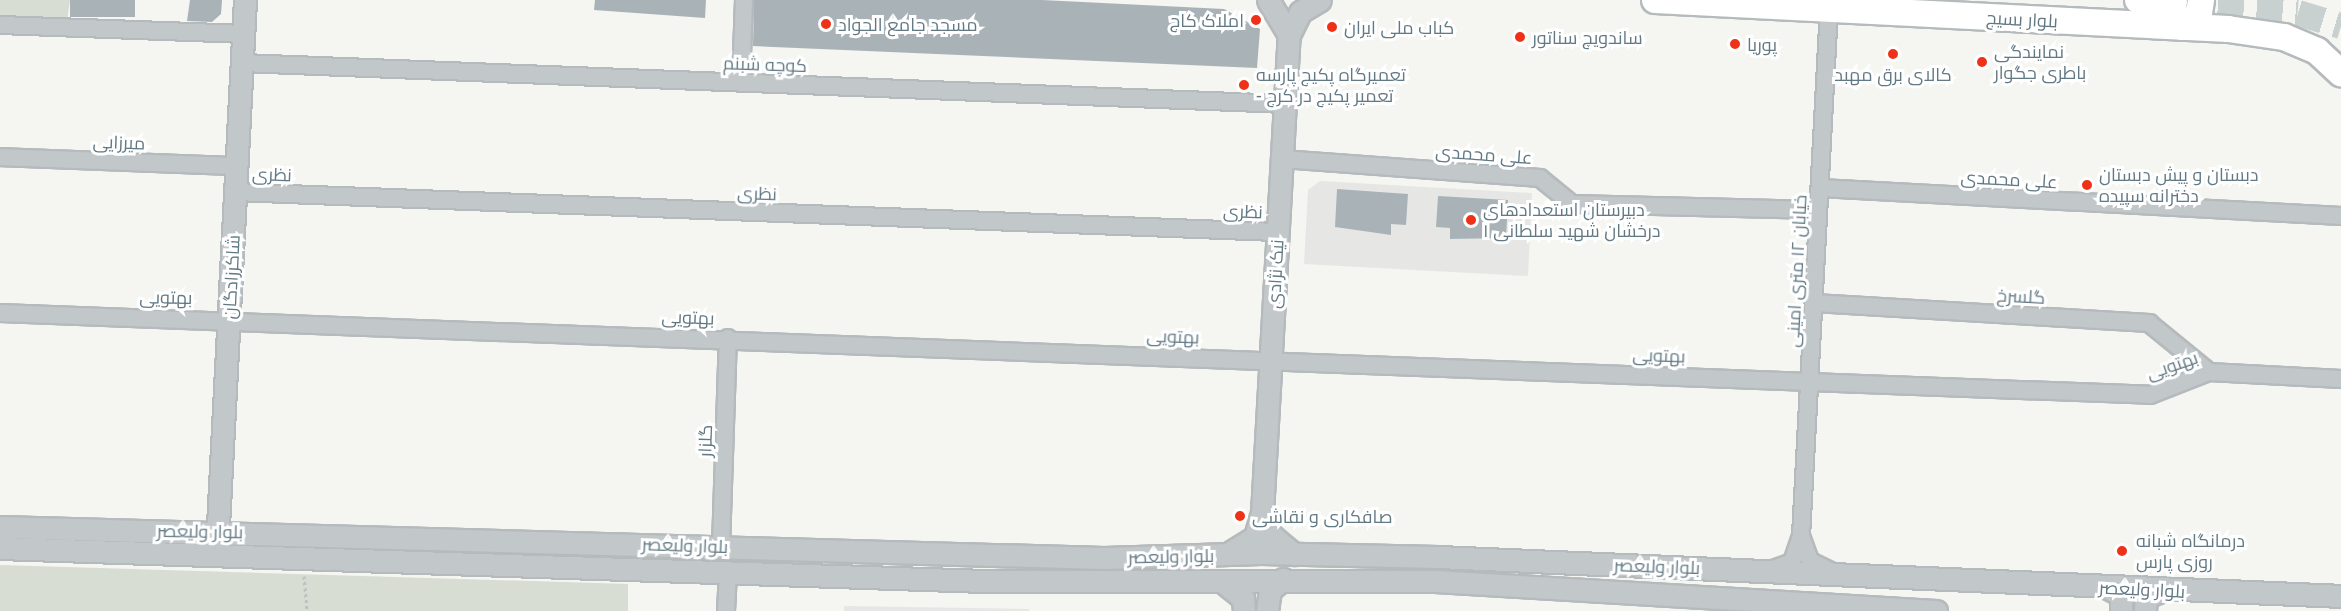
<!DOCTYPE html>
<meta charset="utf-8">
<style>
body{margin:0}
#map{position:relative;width:2341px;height:611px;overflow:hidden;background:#f5f5f1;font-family:"Noto Sans",Cairo,sans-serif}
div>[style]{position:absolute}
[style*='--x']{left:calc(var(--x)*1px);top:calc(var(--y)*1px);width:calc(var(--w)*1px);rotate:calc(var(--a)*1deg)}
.built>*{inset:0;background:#e6e7e5}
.green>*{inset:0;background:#d7ddd2}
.building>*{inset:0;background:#a9b3b7;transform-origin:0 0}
.primary-tunnel>*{height:26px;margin-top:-13px;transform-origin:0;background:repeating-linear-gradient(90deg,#c9d0d0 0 26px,transparent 0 39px)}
.path>*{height:3px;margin-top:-1.5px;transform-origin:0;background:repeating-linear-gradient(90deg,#bec0c2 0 3px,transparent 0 6px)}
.roads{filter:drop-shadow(2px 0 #b5babd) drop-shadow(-2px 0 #b5babd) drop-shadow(0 2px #b5babd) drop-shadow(0 -2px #b5babd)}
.minor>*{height:16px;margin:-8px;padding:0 8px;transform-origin:8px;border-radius:8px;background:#c2c7c9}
.tertiary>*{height:21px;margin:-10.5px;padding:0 10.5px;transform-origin:10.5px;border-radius:10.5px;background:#c2c7c9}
.primary>*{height:26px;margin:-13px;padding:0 13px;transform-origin:13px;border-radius:13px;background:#fff}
.dots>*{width:16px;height:16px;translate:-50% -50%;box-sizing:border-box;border:3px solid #fff;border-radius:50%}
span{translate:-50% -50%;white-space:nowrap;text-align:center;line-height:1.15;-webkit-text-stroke:6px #fff;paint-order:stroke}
.street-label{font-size:18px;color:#627984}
.poi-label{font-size:18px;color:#627984}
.right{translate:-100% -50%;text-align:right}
.left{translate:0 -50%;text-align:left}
</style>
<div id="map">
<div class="built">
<i style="clip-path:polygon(1320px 181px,1532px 193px,1528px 276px,1304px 264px,1308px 190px)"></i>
<i style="clip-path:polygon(844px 606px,1029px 609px,1029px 611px,844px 611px)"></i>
</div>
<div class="green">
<i style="clip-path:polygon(0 0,70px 0,66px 28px,0 25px)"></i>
<i style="clip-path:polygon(0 565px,628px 584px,628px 611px,0 611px)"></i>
</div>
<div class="building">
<i style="left:70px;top:0;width:65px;height:17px"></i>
<i style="clip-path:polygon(190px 0,222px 0,221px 14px,212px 22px,187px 21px)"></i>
<i style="clip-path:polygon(595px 0,706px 0,705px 18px,594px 10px)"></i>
<i style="clip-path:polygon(754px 0,1042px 0,1224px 9px,1260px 29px,1257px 68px,753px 46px)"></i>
<i style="clip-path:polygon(1337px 189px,1408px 194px,1406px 225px,1391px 224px,1391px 235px,1335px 227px)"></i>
<i style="clip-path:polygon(1438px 196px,1508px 200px,1506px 238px,1450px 239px,1450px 228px,1436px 227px)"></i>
</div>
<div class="primary-tunnel">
<i style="--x:2179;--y:3;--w:119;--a:4.8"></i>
<i style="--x:2298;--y:13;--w:45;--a:16.8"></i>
</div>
<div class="path">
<i style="--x:304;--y:576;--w:35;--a:85"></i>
</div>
<div class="roads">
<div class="minor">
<i style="--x:0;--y:25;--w:244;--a:2.1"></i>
<i style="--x:242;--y:63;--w:1044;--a:2.25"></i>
<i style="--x:741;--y:82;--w:82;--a:-87.9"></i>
<i style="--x:0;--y:157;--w:237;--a:2.2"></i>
<i style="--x:1282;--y:159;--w:259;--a:4.2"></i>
<i style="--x:1540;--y:178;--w:41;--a:39.1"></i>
<i style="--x:1572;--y:204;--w:246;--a:1.4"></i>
<i style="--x:1820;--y:188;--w:522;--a:3.08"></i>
<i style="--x:235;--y:192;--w:1044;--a:2.2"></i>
<i style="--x:1814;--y:303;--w:336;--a:3.4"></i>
<i style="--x:2149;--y:323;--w:77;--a:39.2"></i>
<i style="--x:0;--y:313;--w:2152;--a:2.18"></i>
<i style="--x:2150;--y:395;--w:63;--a:-21.3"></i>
<i style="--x:2209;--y:372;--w:132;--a:3"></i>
<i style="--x:1801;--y:536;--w:529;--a:-86.96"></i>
<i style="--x:721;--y:546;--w:208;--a:-88.1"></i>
<i style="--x:1773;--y:569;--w:20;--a:-20"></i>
<i style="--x:1792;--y:562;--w:28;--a:-71"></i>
<i style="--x:1801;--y:536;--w:27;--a:70"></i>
<i style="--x:1810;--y:561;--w:25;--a:26"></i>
<i style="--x:726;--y:611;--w:38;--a:-87"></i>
</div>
<div class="tertiary">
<i style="--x:1268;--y:0;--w:41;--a:59"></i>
<i style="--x:1262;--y:513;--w:479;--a:-86.8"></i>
<i style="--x:1289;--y:35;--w:25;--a:-64"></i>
<i style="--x:1300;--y:12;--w:23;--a:-31"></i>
<i style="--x:0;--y:527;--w:1104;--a:1.61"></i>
<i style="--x:1104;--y:558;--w:157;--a:-1.8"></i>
<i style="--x:1261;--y:553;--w:177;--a:1.3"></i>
<i style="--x:1438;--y:557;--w:904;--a:2.47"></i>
<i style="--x:217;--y:545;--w:546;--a:-87.06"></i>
<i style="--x:0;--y:548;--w:984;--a:1.92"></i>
<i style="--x:983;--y:581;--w:452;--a:0"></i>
<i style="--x:1435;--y:581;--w:502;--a:3.43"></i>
<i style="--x:1231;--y:552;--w:28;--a:-32"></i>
<i style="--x:1255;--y:537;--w:25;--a:-74"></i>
<i style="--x:1262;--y:513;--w:24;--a:68"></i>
<i style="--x:1271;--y:535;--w:30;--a:40"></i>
<i style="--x:1223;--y:582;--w:26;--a:39"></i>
<i style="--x:1243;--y:598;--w:13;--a:86"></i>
<i style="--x:2106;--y:587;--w:17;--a:28"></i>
<i style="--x:2121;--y:595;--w:16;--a:90"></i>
<i style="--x:1267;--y:611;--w:21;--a:-82"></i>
<i style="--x:1270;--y:590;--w:17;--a:-40"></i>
<i style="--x:2145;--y:611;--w:14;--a:-86"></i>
<i style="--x:2146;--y:597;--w:18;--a:-22"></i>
</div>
<div class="primary">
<i style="--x:1655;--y:0;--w:574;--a:2.9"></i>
<i style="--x:2228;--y:29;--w:57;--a:8.1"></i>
<i style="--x:2284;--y:37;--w:36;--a:23"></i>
<i style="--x:2317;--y:51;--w:33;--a:43"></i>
<i style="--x:2138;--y:0;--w:36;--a:3"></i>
<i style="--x:2182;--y:27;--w:22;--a:-39"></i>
<i style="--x:2199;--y:13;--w:13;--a:-81"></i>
</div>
</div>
<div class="dots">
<i style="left:1256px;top:20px;background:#ef3217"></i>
<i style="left:826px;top:24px;background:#ef3217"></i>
<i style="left:1332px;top:27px;background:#ef3217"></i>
<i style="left:1520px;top:37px;background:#ef3217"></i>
<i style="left:1735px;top:44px;background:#ef3217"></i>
<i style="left:1893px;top:54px;background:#ef3217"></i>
<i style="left:1982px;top:62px;background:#ef3217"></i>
<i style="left:1244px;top:85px;background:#ef3217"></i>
<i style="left:2087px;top:185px;background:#ef3217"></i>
<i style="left:1471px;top:220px;background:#ef3217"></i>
<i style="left:1240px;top:516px;background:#ef3217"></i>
<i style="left:2122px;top:551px;background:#ef3217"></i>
</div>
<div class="street-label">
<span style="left:2022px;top:19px;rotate:3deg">بلوار بسیج</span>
<span style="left:765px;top:64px;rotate:2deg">کوچه شبنم</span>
<span style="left:119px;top:142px;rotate:2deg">میرزایی</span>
<span style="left:1484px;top:154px;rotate:4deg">علی محمدی</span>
<span style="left:272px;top:174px;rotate:2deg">نظری</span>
<span style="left:2009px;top:179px;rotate:3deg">علی محمدی</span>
<span style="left:757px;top:193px;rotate:2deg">نظری</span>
<span style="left:1243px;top:211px;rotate:2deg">نظری</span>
<span style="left:1796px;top:271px;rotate:-87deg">خیابان ۱۲ متری امینی</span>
<span style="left:1275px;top:274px;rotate:-87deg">نیک نژادی</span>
<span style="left:231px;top:277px;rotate:-87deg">شاکرزادگان</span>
<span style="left:2021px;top:296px;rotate:3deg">گلسرخ</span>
<span style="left:166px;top:297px;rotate:1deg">بهتویی</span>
<span style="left:688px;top:317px;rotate:2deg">بهتویی</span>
<span style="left:1173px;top:336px;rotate:2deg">بهتویی</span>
<span style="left:1659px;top:355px;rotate:2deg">بهتویی</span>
<span style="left:2172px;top:365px;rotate:-19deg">بهتویی</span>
<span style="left:705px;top:441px;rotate:-88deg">گلزار</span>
<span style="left:200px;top:531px;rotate:1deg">بلوار ولیعصر</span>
<span style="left:685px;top:545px;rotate:2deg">بلوار ولیعصر</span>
<span style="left:1171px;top:556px;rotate:-1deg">بلوار ولیعصر</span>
<span style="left:1657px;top:566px;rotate:2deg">بلوار ولیعصر</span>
<span style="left:2142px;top:589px;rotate:3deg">بلوار ولیعصر</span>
</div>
<div class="poi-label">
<span class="right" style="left:1244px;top:20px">املاک کاج</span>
<span class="left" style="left:838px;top:24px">مسجد جامع الجواد</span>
<span class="left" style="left:1344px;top:27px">کباب ملی ایران</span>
<span class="left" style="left:1532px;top:37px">ساندویچ سناتور</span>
<span class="left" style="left:1747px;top:44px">پوریا</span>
<span class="left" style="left:1994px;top:62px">نمایندگی<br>باطری جگوار</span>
<span style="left:1893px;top:74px">کالای برق مهبد</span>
<span class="left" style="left:1256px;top:85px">تعمیرگاه پکیج پارسه<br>- تعمیر پکیج در کرج</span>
<span class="left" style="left:2099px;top:185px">دبستان و پیش دبستان<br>دخترانه سپیده</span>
<span class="left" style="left:1483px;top:220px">دبیرستان استعدادهای<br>درخشان شهید سلطانی ۱</span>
<span class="left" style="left:1252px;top:516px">صافکاری و نقاشی</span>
<span class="left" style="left:2136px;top:551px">درمانگاه شبانه<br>روزی پارس</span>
</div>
</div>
